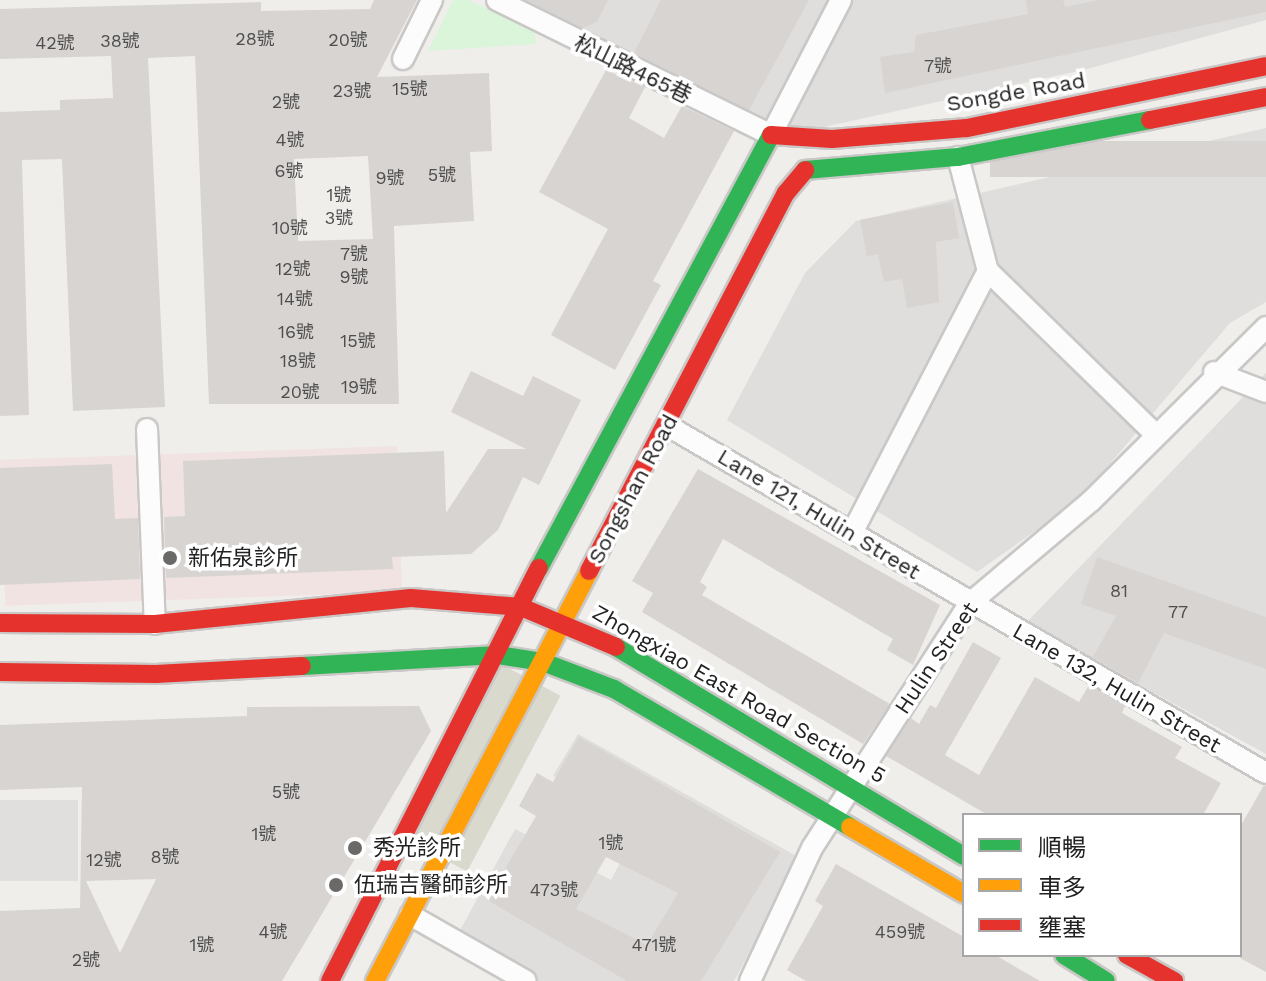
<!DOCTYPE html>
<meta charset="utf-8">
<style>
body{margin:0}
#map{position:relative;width:1266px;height:981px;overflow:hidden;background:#f0eeeb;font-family:"Work Sans","Noto Sans TC",sans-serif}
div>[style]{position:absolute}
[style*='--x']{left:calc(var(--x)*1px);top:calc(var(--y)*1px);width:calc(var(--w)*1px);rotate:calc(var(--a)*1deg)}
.residential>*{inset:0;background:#dfdedc}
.commercial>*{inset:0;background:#f1e3e1;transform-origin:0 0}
.construction>*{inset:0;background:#d9d9cd;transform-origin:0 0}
.park>*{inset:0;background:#daf5da}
.parking>*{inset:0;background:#e0dfde;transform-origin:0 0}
.building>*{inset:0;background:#d7d4d2;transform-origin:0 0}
.roads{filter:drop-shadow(2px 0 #c9c8c7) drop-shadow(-2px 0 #c9c8c7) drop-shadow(0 2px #c9c8c7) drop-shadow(0 -2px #c9c8c7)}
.street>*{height:20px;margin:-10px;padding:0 10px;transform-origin:10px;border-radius:10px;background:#fdfcfc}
.fast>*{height:18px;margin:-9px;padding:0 9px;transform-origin:9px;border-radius:9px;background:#30b455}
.slow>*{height:18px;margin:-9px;padding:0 9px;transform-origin:9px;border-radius:9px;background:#ff9f0a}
.jam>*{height:18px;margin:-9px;padding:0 9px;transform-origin:9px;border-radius:9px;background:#e5322d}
.dots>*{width:22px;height:22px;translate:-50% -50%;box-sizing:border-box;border:4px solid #fff;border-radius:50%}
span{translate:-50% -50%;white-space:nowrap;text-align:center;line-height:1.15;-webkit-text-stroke:7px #fff;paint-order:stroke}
.number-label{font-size:18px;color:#4f4e4e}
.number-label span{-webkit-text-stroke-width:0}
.street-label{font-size:22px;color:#222}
.poi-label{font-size:22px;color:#222}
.left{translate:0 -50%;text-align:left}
.legend{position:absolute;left:962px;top:813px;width:280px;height:144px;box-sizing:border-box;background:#fff;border:2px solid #a7a7a7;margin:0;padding:10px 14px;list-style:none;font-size:24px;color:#222}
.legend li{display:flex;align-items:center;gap:16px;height:40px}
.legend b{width:40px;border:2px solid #a7a7a7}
</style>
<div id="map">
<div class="residential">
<i style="clip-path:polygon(520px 0,1266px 0,1266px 20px,1087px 69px,792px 134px)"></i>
<i style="clip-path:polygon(1266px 128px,1266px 302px,1230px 323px,1078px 501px,977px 572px,727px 420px,805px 273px,856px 221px)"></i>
<i style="clip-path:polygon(1266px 373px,1266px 754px,1026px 623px)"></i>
<i style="clip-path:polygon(578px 734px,800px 858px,734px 981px,536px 981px,457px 936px,515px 829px,611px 880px,640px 825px,553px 776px)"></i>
</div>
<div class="commercial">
<i style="left:397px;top:446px;width:146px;height:397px;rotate:88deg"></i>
</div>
<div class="construction">
<i style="left:497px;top:662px;width:72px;height:199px;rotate:28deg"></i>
</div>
<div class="park">
<i style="clip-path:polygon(453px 0,469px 0,534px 31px,537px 44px,428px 51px)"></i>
</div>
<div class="parking">
<i style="left:78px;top:800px;width:81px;height:78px;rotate:90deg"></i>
</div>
<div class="building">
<i style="clip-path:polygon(evenodd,374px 0,417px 0,377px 77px,489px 73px,492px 151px,470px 152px,474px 221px,394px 226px,399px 404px,209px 404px,195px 56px,148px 58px,165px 407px,73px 411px,62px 159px,22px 160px,29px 415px,0 416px,0 112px,60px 110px,60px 100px,113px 98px,111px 56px,0 59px,0 9px,261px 2px,261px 11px,370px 9px,374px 0,368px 156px,373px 239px,298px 241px,294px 159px,368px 156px)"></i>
<i style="clip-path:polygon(526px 0,608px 0,597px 22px,583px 28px)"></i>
<i style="clip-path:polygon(661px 0,809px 0,749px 110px,634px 53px)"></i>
<i style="clip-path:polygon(1026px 0,1063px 0,1065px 7px,1099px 0,1266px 0,1266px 12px,885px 93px,880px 57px,914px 52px,916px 35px,1028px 14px)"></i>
<i style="clip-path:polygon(606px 70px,645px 87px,629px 118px,664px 138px,682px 106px,734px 131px,653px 281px,661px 285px,615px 370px,551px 335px,608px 229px,539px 192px)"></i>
<i style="left:1266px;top:141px;width:36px;height:276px;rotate:90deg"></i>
<i style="clip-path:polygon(953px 202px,959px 238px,936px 242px,939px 302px,907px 308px,902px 279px,884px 282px,878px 254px,867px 256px,860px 220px)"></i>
<i style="clip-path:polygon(471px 371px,523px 396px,533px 376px,581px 400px,539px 485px,523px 477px,498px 530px,471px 554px,392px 557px,393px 569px,166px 578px,164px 517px,185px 516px,183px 461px,444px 451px,446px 513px,488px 449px,526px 449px,451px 412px)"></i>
<i style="clip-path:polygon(112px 464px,115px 519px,138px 518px,140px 579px,0 585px,0 468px)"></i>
<i style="clip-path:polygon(698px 469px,940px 605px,913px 665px,887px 650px,893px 639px,723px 539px,700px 582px,707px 587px,702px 595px,890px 704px,863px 744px,642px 612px,653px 593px,632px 581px)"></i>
<i style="clip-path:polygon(1097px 557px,1266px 617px,1266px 669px,1164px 633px,1138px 683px,1093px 657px,1116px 616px,1081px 604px)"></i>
<i style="clip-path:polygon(973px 642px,1001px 658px,945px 755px,979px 775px,1035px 677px,1079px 702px,1089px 685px,1125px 706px,1122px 713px,1182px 747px,1175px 758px,1221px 783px,1203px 815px,988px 815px,886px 756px,911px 718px,919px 724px,930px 705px,936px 708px)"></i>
<i style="clip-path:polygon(evenodd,419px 706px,431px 731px,282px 981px,0 981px,0 911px,80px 908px,82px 787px,0 790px,0 725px,247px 716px,247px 707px,419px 706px,156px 879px,120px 953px,86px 881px,156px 879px)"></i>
<i style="clip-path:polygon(evenodd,579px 737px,780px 852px,701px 981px,627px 981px,487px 900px,536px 816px,519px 806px,537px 773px,553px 782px,579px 737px,606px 857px,678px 893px,647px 945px,576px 909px,606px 857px)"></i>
<i style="clip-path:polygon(1264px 785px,1266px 786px,1266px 972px,1240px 958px,1240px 827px)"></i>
<i style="clip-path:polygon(836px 864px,964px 937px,964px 955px,995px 955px,1040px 981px,806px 981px,787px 970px,823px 906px,815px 901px)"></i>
</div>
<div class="roads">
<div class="street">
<i style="--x:497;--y:0;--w:305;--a:26.2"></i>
<i style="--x:771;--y:135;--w:152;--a:-62.6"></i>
<i style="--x:403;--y:59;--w:66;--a:-63.8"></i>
<i style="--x:958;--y:157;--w:118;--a:75.3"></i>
<i style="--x:988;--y:271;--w:233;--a:44.3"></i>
<i style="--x:1214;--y:372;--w:56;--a:21"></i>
<i style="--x:668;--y:426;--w:691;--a:30.13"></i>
<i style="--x:147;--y:429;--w:195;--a:87.7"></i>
<i style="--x:853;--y:531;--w:293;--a:-62.6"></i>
<i style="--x:410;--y:915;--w:133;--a:29.6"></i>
<i style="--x:750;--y:981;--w:147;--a:-65"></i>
<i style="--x:812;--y:848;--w:290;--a:-57.2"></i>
<i style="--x:969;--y:604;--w:160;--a:-40.2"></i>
<i style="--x:1091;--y:501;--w:247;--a:-44.8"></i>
</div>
<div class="fast">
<i style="--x:805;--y:170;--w:154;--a:-4.9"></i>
<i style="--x:958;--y:157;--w:196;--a:-10.9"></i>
<i style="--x:539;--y:568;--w:491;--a:-61.8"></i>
<i style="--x:616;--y:647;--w:406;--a:31"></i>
<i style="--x:302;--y:666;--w:196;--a:-3.2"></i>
<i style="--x:498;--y:655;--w:46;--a:8.8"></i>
<i style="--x:543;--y:662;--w:76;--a:20.8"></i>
<i style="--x:614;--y:689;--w:273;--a:30.3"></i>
<i style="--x:1064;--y:955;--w:49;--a:31.8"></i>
</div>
<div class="slow">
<i style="--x:850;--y:827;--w:132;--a:30.4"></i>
<i style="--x:375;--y:981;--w:462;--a:-62.4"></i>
</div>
<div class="jam">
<i style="--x:1150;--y:120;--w:118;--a:-11.2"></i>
<i style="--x:771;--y:135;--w:61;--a:3.8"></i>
<i style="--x:832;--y:139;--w:135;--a:-4.7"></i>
<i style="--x:967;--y:128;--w:305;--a:-11.7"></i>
<i style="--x:589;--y:571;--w:426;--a:-62.5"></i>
<i style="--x:786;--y:193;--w:30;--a:-50"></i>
<i style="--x:0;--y:623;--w:155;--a:0.4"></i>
<i style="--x:155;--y:624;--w:257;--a:-5.8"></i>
<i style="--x:411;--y:598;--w:110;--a:4.7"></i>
<i style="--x:521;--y:607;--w:103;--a:22.8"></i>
<i style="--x:0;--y:672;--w:156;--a:0.7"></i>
<i style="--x:156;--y:674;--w:146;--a:-3.1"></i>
<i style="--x:1127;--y:955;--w:54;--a:29"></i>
<i style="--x:330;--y:981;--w:463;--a:-63.2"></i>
</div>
</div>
<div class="dots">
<i style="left:170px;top:558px;background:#6a6968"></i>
<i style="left:355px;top:848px;background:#6a6968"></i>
<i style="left:336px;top:885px;background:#6a6968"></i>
</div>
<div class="number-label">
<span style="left:255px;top:39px">28號</span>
<span style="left:348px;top:40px">20號</span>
<span style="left:120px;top:41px">38號</span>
<span style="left:55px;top:43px">42號</span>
<span style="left:938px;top:66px">7號</span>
<span style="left:410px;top:89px">15號</span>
<span style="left:352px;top:91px">23號</span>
<span style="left:286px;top:102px">2號</span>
<span style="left:290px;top:140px">4號</span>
<span style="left:289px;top:171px">6號</span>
<span style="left:442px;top:175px">5號</span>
<span style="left:390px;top:178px">9號</span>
<span style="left:339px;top:195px">1號</span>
<span style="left:339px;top:218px">3號</span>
<span style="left:290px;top:228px">10號</span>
<span style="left:354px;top:254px">7號</span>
<span style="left:293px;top:269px">12號</span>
<span style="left:354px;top:277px">9號</span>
<span style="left:295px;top:299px">14號</span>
<span style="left:296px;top:332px">16號</span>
<span style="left:358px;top:341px">15號</span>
<span style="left:298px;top:361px">18號</span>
<span style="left:359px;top:387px">19號</span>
<span style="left:300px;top:392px">20號</span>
<span style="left:1119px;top:591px">81</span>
<span style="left:1178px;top:612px">77</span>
<span style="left:286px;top:792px">5號</span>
<span style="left:264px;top:834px">1號</span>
<span style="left:611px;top:843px">1號</span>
<span style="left:165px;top:857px">8號</span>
<span style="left:104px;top:860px">12號</span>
<span style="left:554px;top:890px">473號</span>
<span style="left:273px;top:932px">4號</span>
<span style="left:900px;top:932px">459號</span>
<span style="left:202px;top:945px">1號</span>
<span style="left:654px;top:945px">471號</span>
<span style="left:86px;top:960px">2號</span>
</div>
<div class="street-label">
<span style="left:633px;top:69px;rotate:26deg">松山路465巷</span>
<span style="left:1016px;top:92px;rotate:-10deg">Songde Road</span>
<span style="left:633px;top:489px;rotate:-62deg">Songshan Road</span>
<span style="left:819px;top:514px;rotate:31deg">Lane 121, Hulin Street</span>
<span style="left:936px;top:658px;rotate:-56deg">Hulin Street</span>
<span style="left:1117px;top:688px;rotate:30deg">Lane 132, Hulin Street</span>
<span style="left:739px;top:694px;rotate:30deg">Zhongxiao East Road Section 5</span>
</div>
<div class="poi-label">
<span class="left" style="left:188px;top:558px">新佑泉診所</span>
<span class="left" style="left:373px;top:848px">秀光診所</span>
<span class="left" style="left:354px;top:885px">伍瑞吉醫師診所</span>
</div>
<ul class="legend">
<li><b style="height:10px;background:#30b455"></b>順暢</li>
<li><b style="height:10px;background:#ff9f0a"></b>車多</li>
<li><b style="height:10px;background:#e5322d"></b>壅塞</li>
</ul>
</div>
